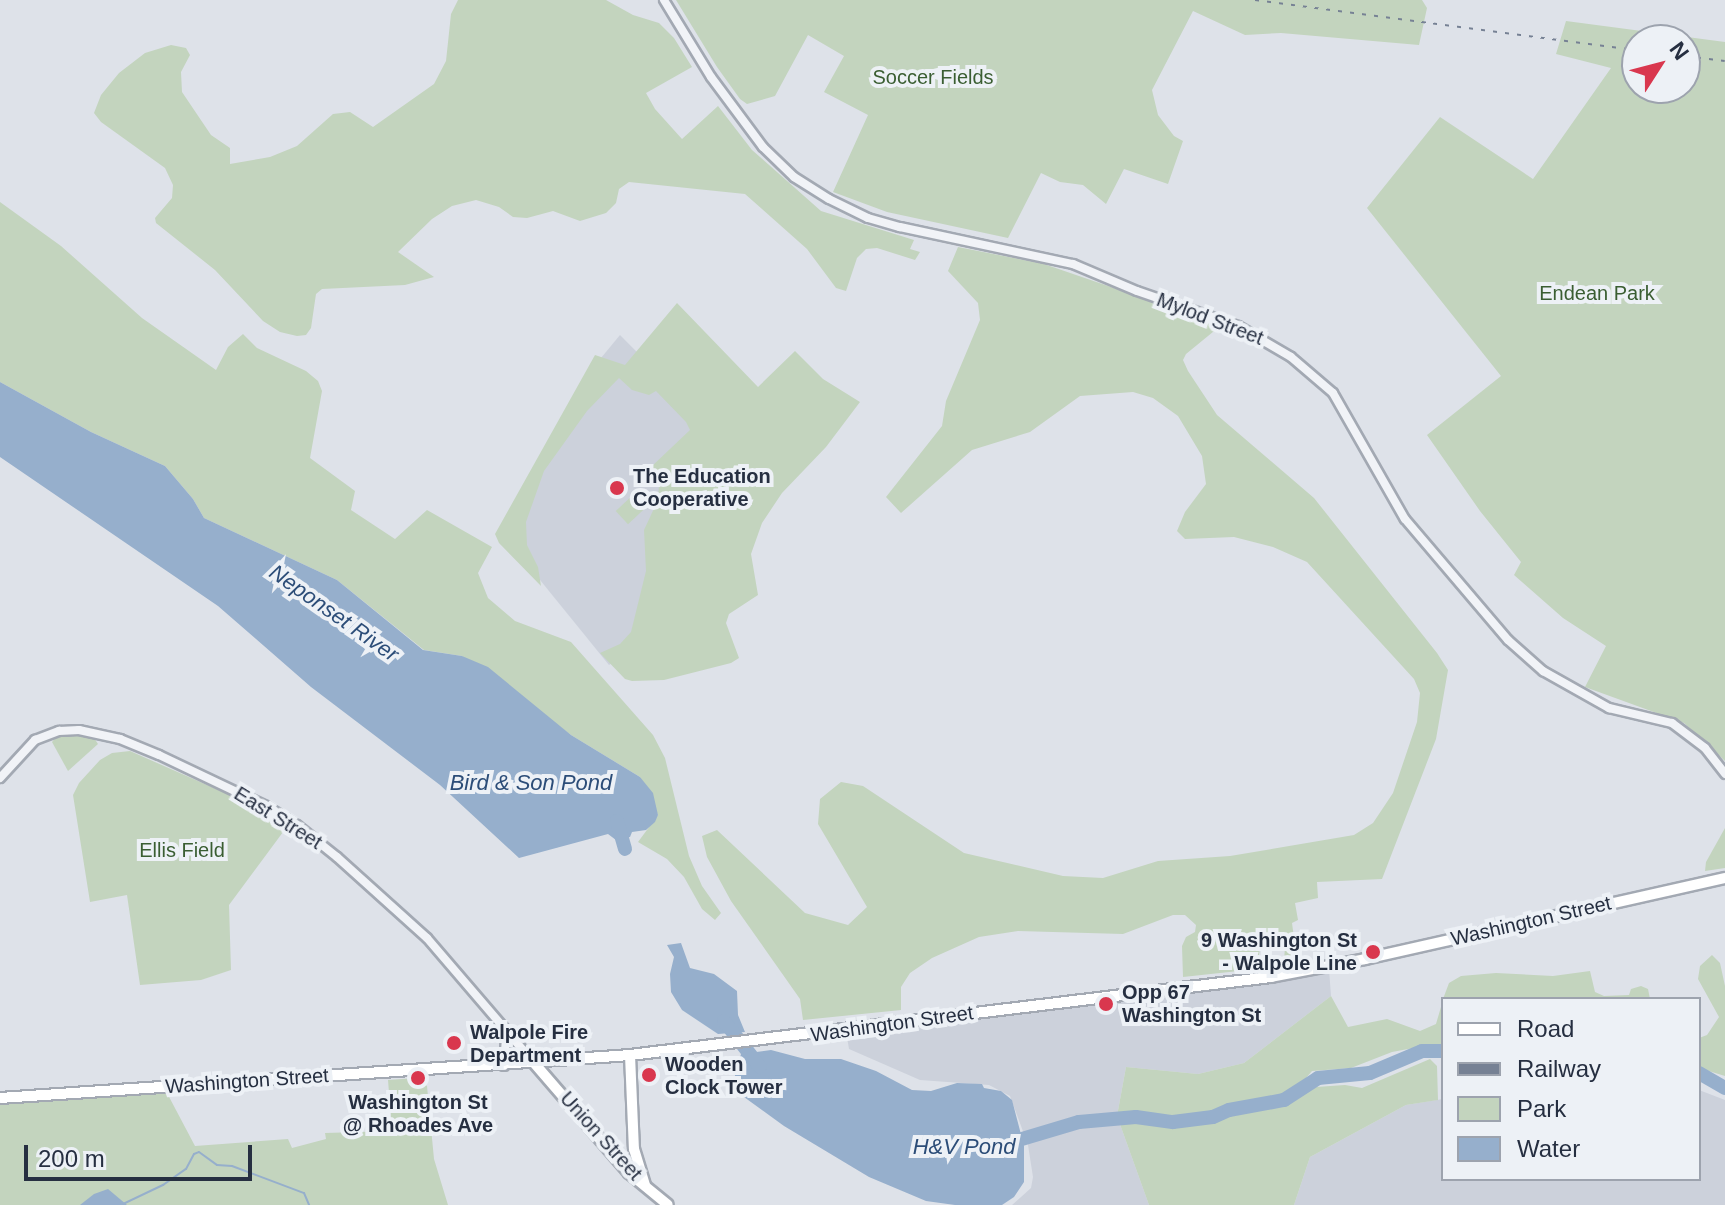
<!DOCTYPE html>
<style>
body{margin:0}
#map{position:relative;width:1725px;height:1205px;overflow:hidden;background:#dee2e9;font-family:Arial,sans-serif}
div>[style]{position:absolute}
[style*='--x']{left:calc(var(--x)*1px);top:calc(var(--y)*1px);width:calc(var(--w)*1px);rotate:calc(var(--a)*1deg)}
.built>*{inset:0;background:#ccd1db}
.green>*{inset:0;background:#c3d4be;transform-origin:0 0}
.water>*{inset:0;background:#96afcc}
.stream>*{height:2px;margin:-1px;padding:0 1px;transform-origin:1px;border-radius:1px;background:#96afcc}
.river>*{height:14px;margin:-7px;padding:0 7px;transform-origin:7px;border-radius:7px;background:#96afcc}
.roads{filter:drop-shadow(2px 0 #a3a9b3) drop-shadow(-2px 0 #a3a9b3) drop-shadow(0 2px #a3a9b3) drop-shadow(0 -2px #a3a9b3)}
.minor>*{height:8px;margin:-4px;padding:0 4px;transform-origin:4px;border-radius:4px;background:#f1f3f7}
.major>*{height:10px;margin:-5px;padding:0 5px;transform-origin:5px;border-radius:5px;background:#fff}
.rail>*{height:2px;margin-top:-1px;transform-origin:0;background:repeating-linear-gradient(90deg,#768194 0 4px,transparent 0 12px)}
.dots>*{width:22px;height:22px;translate:-50% -50%;box-sizing:border-box;border:4px solid #edf1f6;border-radius:50%}
span{translate:-50% -50%;white-space:nowrap;text-align:center;line-height:1.15;-webkit-text-stroke:8px #edf1f6;paint-order:stroke}
.park-label{font-size:20px;color:#3a5e32}
.street-label{font-size:20px;color:#262f41}
.poi-label{font-size:20px;color:#262f41;font-weight:700}
.left{translate:0 -50%;text-align:left}
.right{translate:-100% -50%;text-align:right}
.water-label{font-size:22px;color:#2c4d78;font-style:italic}
.legend{position:absolute;left:1441px;top:997px;width:260px;height:184px;box-sizing:border-box;background:#edf1f6;border:2px solid #9da3ae;margin:0;padding:10px 14px;list-style:none;font-size:24px;color:#262f41}
.legend li{display:flex;align-items:center;gap:16px;height:40px}
.legend b{width:40px;border:2px solid #9da3ae}
.north{position:absolute;left:1621px;top:24px;width:80px;height:80px;box-sizing:border-box;background:#edf1f6;border:2px solid #9da3ae;border-radius:50%;rotate:54deg;font-size:22px;font-weight:700;line-height:32px;text-align:center;color:#262f41}
.north::after{content:'';display:block;margin:auto;width:28px;height:36px;background:#d9374e;clip-path:polygon(50% 0,100% 100%,50% 72%,0 100%)}
.scale{position:absolute;left:24px;top:1145px;width:228px;height:36px;box-sizing:border-box;border:4px solid #262f41;border-top:0;padding-left:10px;font-size:24px;line-height:28px;white-space:nowrap;color:#262f41;-webkit-text-stroke:6px #edf1f6;paint-order:stroke}
</style>
<div id="map">
<div class="built">
<i style="clip-path:polygon(620px 335px,727px 443px,635px 647px,609px 665px,502px 533px,601px 358px)"></i>
<i style="clip-path:polygon(1329px 969px,1331px 996px,1244px 1063px,1198px 1074px,1126px 1067px,1117px 1116px,1149px 1205px,1012px 1205px,1031px 1188px,1033px 1177px,1028px 1145px,1010px 1096px,989px 1085px,920px 1080px,849px 1049px,847px 1037px)"></i>
<i style="clip-path:polygon(1699px 1090px,1725px 1100px,1725px 1205px,1294px 1205px,1310px 1157px,1406px 1105px,1443px 1099px,1443px 1179px,1699px 1179px)"></i>
</div>
<div class="green">
<i style="clip-path:polygon(458px 0,606px 0,633px 15px,659px 23px,674px 38px,692px 67px,646px 93px,655px 109px,682px 139px,718px 106px,752px 150px,821px 211px,914px 240px,910px 249px,920px 252px,915px 260px,877px 248px,866px 249px,857px 258px,846px 291px,836px 288px,807px 249px,745px 194px,629px 182px,619px 189px,616px 203px,606px 213px,580px 221px,553px 211px,527px 218px,513px 217px,499px 207px,476px 200px,452px 206px,432px 219px,398px 252px,434px 277px,405px 285px,322px 289px,316px 294px,311px 328px,306px 335px,297px 336px,280px 332px,263px 321px,215px 270px,156px 223px,155px 218px,172px 198px,173px 185px,165px 168px,101px 122px,94px 113px,101px 95px,119px 73px,145px 53px,171px 45px,186px 48px,190px 55px,181px 72px,182px 92px,211px 135px,230px 148px,230px 164px,270px 157px,297px 146px,333px 114px,350px 112px,373px 127px,434px 84px,446px 61px,451px 14px)"></i>
<i style="clip-path:polygon(676px 0,1422px 0,1427px 8px,1419px 45px,1281px 33px,1245px 35px,1193px 11px,1152px 90px,1158px 115px,1174px 136px,1183px 141px,1168px 184px,1124px 169px,1106px 204px,1083px 185px,1060px 182px,1041px 173px,1008px 238px,887px 212px,833px 192px,868px 115px,824px 92px,844px 56px,808px 35px,775px 96px,747px 104px,740px 99px,717px 67px)"></i>
<i style="clip-path:polygon(evenodd,1566px 21px,1725px 42px,1725px 761px,1684px 723px,1585px 687px,1606px 646px,1563px 618px,1514px 575px,1521px 562px,1480px 511px,1427px 435px,1501px 376px,1367px 208px,1440px 117px,1533px 179px,1611px 68px,1556px 54px,1566px 21px,1637px 40px,1685px 40px,1685px 88px,1637px 88px,1637px 40px)"></i>
<i style="clip-path:polygon(0 202px,61px 246px,142px 318px,216px 370px,228px 347px,243px 334px,257px 348px,306px 371px,318px 381px,322px 391px,310px 458px,355px 491px,351px 510px,395px 539px,427px 510px,492px 547px,478px 573px,488px 598px,515px 621px,571px 642px,653px 735px,665px 758px,689px 856px,702px 886px,721px 913px,715px 920px,702px 909px,684px 877px,667px 859px,638px 842px,658px 815px,640px 777px,571px 735px,462px 656px,424px 650px,337px 580px,204px 518px,193px 499px,165px 466px,91px 432px,0 382px)"></i>
<i style="clip-path:polygon(958px 247px,1044px 264px,1213px 322px,1219px 327px,1186px 354px,1183px 360px,1188px 371px,1217px 415px,1314px 498px,1437px 653px,1448px 670px,1436px 739px,1382px 879px,1317px 882px,1318px 898px,1295px 903px,1298px 920px,1292px 923px,1295px 945px,1288px 961px,1284px 962px,1285px 946px,1267px 937px,1261px 941px,1257px 969px,1183px 977px,1182px 946px,1186px 937px,1195px 932px,1196px 925px,1185px 915px,1173px 915px,1123px 934px,1018px 931px,979px 937px,932px 958px,910px 973px,901px 987px,901px 1010px,803px 1020px,800px 999px,731px 901px,707px 857px,702px 836px,717px 830px,805px 913px,848px 925px,867px 907px,818px 824px,820px 799px,841px 782px,863px 786px,964px 853px,1063px 876px,1103px 878px,1158px 861px,1230px 856px,1354px 835px,1373px 823px,1393px 793px,1417px 722px,1420px 693px,1414px 679px,1307px 562px,1273px 547px,1234px 537px,1185px 539px,1177px 531px,1185px 512px,1206px 484px,1202px 456px,1178px 416px,1153px 398px,1133px 392px,1080px 396px,1030px 432px,972px 450px,901px 513px,886px 497px,942px 426px,946px 401px,980px 320px,978px 303px,948px 271px)"></i>
<i style="clip-path:polygon(677px 303px,758px 387px,795px 351px,823px 379px,860px 402px,826px 447px,782px 493px,762px 523px,751px 554px,758px 595px,729px 614px,726px 623px,739px 658px,731px 663px,664px 680px,632px 681px,625px 679px,600px 653px,620px 644px,631px 632px,646px 571px,644px 530px,658px 500px,659px 485px,651px 467px,690px 430px,686px 422px,656px 391px,649px 395px,632px 390px,619px 378px,587px 411px,544px 471px,526px 522px,527px 545px,538px 567px,541px 586px,499px 543px,495px 534px,595px 355px,625px 365px)"></i>
<i style="left:634px;top:494px;width:18px;height:25px;rotate:47deg"></i>
<i style="clip-path:polygon(58px 735px,84px 735px,94px 738px,98px 744px,68px 771px,52px 742px)"></i>
<i style="clip-path:polygon(130px 751px,232px 796px,286px 828px,229px 905px,231px 970px,201px 980px,140px 985px,127px 895px,90px 902px,73px 795px,79px 783px,100px 760px,112px 753px)"></i>
<i style="clip-path:polygon(1725px 828px,1725px 868px,1705px 871px,1706px 862px)"></i>
<i style="clip-path:polygon(1712px 955px,1720px 963px,1725px 986px,1725px 1076px,1699px 1068px,1699px 1038px,1707px 1035px,1719px 1017px,1698px 979px,1700px 966px)"></i>
<i style="clip-path:polygon(1590px 971px,1595px 992px,1604px 996px,1629px 995px,1631px 989px,1641px 986px,1648px 989px,1650px 999px,1443px 999px,1449px 983px,1461px 976px,1496px 973px,1553px 976px)"></i>
<i style="clip-path:polygon(1331px 996px,1348px 1027px,1387px 1019px,1420px 1031px,1436px 1024px,1443px 1000px,1443px 1046px,1435px 1044px,1392px 1052px,1351px 1068px,1312px 1071px,1281px 1107px,1316px 1087px,1345px 1085px,1362px 1088px,1430px 1059px,1437px 1066px,1438px 1100px,1406px 1105px,1310px 1157px,1294px 1205px,1149px 1205px,1117px 1116px,1126px 1067px,1198px 1074px,1244px 1063px)"></i>
<i style="clip-path:polygon(416px 1078px,427px 1086px,434px 1159px,448px 1205px,0 1205px,0 1102px,167px 1093px,195px 1146px,288px 1139px,292px 1148px,326px 1139px,325px 1133px,392px 1131px,388px 1080px)"></i>
</div>
<div class="water">
<i style="clip-path:polygon(0 382px,91px 432px,165px 466px,193px 499px,204px 518px,337px 580px,423px 650px,462px 656px,488px 667px,571px 735px,640px 777px,653px 793px,658px 815px,655px 822px,646px 830px,632px 832px,630px 837px,616px 840px,608px 834px,519px 858px,440px 785px,311px 687px,218px 606px,0 457px)"></i>
<i style="clip-path:polygon(681px 943px,690px 968px,714px 974px,737px 991px,738px 1015px,745px 1032px,718px 1034px,682px 1010px,671px 992px,670px 974px,674px 957px,667px 945px)"></i>
<i style="clip-path:polygon(771px 1050px,805px 1059px,841px 1059px,876px 1071px,912px 1090px,931px 1091px,957px 1083px,982px 1084px,984px 1088px,1001px 1091px,1012px 1100px,1024px 1146px,1024px 1182px,1014px 1197px,1002px 1205px,955px 1205px,926px 1201px,869px 1177px,784px 1126px,744px 1097px,734px 1079px,741px 1054px)"></i>
<i style="clip-path:polygon(108px 1189px,127px 1205px,80px 1205px,94px 1194px)"></i>
</div>
<div class="stream">
<i style="--x:121;--y:1205;--w:47;--a:-25.5"></i>
<i style="--x:163;--y:1185;--w:28;--a:-35"></i>
<i style="--x:186;--y:1169;--w:17;--a:-62"></i>
<i style="--x:194;--y:1154;--w:5;--a:-22"></i>
<i style="--x:199;--y:1152;--w:22;--a:36"></i>
<i style="--x:217;--y:1165;--w:15;--a:4"></i>
<i style="--x:232;--y:1166;--w:77;--a:20.6"></i>
<i style="--x:304;--y:1193;--w:13;--a:67"></i>
</div>
<div class="river">
<i style="--x:617;--y:821;--w:29;--a:74"></i>
<i style="--x:724;--y:1021;--w:58;--a:52"></i>
<i style="--x:1699;--y:1073;--w:30;--a:30"></i>
<i style="--x:1005;--y:1144;--w:77;--a:-16.6"></i>
<i style="--x:1079;--y:1122;--w:57;--a:-5"></i>
<i style="--x:1136;--y:1117;--w:37;--a:8"></i>
<i style="--x:1173;--y:1122;--w:40;--a:-7.1"></i>
<i style="--x:1213;--y:1117;--w:17;--a:-24"></i>
<i style="--x:1229;--y:1110;--w:56;--a:-10.3"></i>
<i style="--x:1284;--y:1100;--w:40;--a:-32.9"></i>
<i style="--x:1318;--y:1078;--w:52;--a:-5.5"></i>
<i style="--x:1370;--y:1073;--w:56;--a:-22.9"></i>
<i style="--x:1422;--y:1051;--w:21;--a:0"></i>
</div>
<div class="roads">
<div class="minor">
<i style="--x:664;--y:0;--w:90;--a:58.6"></i>
<i style="--x:711;--y:77;--w:87;--a:53.4"></i>
<i style="--x:763;--y:147;--w:43;--a:44.1"></i>
<i style="--x:794;--y:177;--w:41;--a:32.2"></i>
<i style="--x:829;--y:199;--w:43;--a:26"></i>
<i style="--x:868;--y:218;--w:33;--a:16"></i>
<i style="--x:900;--y:227;--w:177;--a:12.1"></i>
<i style="--x:1073;--y:264;--w:69;--a:22.9"></i>
<i style="--x:1137;--y:291;--w:107;--a:19.1"></i>
<i style="--x:1238;--y:326;--w:61;--a:30.3"></i>
<i style="--x:1291;--y:357;--w:55;--a:40.6"></i>
<i style="--x:1333;--y:393;--w:145;--a:60.3"></i>
<i style="--x:1405;--y:519;--w:159;--a:49.6"></i>
<i style="--x:1508;--y:640;--w:47;--a:41.5"></i>
<i style="--x:1543;--y:671;--w:76;--a:29.3"></i>
<i style="--x:1609;--y:708;--w:65;--a:13.4"></i>
<i style="--x:1672;--y:723;--w:41;--a:37.1"></i>
<i style="--x:1705;--y:748;--w:33;--a:52"></i>
<i style="--x:0;--y:778;--w:52;--a:-47.4"></i>
<i style="--x:35;--y:740;--w:26;--a:-21"></i>
<i style="--x:59;--y:731;--w:20;--a:-3"></i>
<i style="--x:79;--y:730;--w:42;--a:12.4"></i>
<i style="--x:120;--y:739;--w:42;--a:22.3"></i>
<i style="--x:159;--y:755;--w:119;--a:25.5"></i>
<i style="--x:266;--y:806;--w:36;--a:32"></i>
<i style="--x:297;--y:825;--w:51;--a:38.7"></i>
<i style="--x:337;--y:857;--w:121;--a:42"></i>
<i style="--x:427;--y:938;--w:166;--a:49.4"></i>
<i style="--x:504;--y:1066;--w:30;--a:-86"></i>
</div>
<div class="major">
<i style="--x:630;--y:1055;--w:94;--a:87.6"></i>
<i style="--x:634;--y:1149;--w:37;--a:73"></i>
<i style="--x:535;--y:1064;--w:144;--a:49.2"></i>
<i style="--x:629;--y:1173;--w:50;--a:39.4"></i>
<i style="--x:0;--y:1098;--w:631;--a:-3.9"></i>
<i style="--x:630;--y:1055;--w:646;--a:-6.94"></i>
<i style="--x:1271;--y:977;--w:96;--a:-10.8"></i>
<i style="--x:1365;--y:959;--w:369;--a:-12.7"></i>
</div>
</div>
<div class="rail">
<i style="--x:1255;--y:0;--w:385;--a:7.5"></i>
<i style="--x:1685;--y:56;--w:40;--a:7.1"></i>
</div>
<div class="dots">
<i style="left:617px;top:488px;background:#d9374e"></i>
<i style="left:1373px;top:952px;background:#d9374e"></i>
<i style="left:1106px;top:1004px;background:#d9374e"></i>
<i style="left:454px;top:1043px;background:#d9374e"></i>
<i style="left:649px;top:1075px;background:#d9374e"></i>
<i style="left:418px;top:1078px;background:#d9374e"></i>
</div>
<div class="park-label">
<span style="left:933px;top:77px">Soccer Fields</span>
<span style="left:1597px;top:293px">Endean Park</span>
<span style="left:182px;top:850px">Ellis Field</span>
</div>
<div class="street-label">
<span style="left:1210px;top:319px;rotate:21deg">Mylod Street</span>
<span style="left:278px;top:818px;rotate:32deg">East Street</span>
<span style="left:1531px;top:921px;rotate:-13deg">Washington Street</span>
<span style="left:892px;top:1024px;rotate:-8deg">Washington Street</span>
<span style="left:247px;top:1081px;rotate:-4deg">Washington Street</span>
<span style="left:601px;top:1136px;rotate:48deg">Union Street</span>
</div>
<div class="poi-label">
<span class="left" style="left:633px;top:488px">The Education<br>Cooperative</span>
<span class="right" style="left:1357px;top:952px">9 Washington St<br>- Walpole Line</span>
<span class="left" style="left:1122px;top:1004px">Opp 67<br>Washington St</span>
<span class="left" style="left:470px;top:1044px">Walpole Fire<br>Department</span>
<span class="left" style="left:665px;top:1076px">Wooden<br>Clock Tower</span>
<span style="left:418px;top:1114px">Washington St<br>@ Rhoades Ave</span>
</div>
<div class="water-label">
<span style="left:334px;top:613px;rotate:35deg">Neponset River</span>
<span style="left:531px;top:783px">Bird &amp; Son Pond</span>
<span style="left:964px;top:1147px">H&amp;V Pond</span>
</div>
<ul class="legend">
<li><b style="height:10px;background:#fff"></b>Road</li>
<li><b style="height:10px;background:#768194"></b>Railway</li>
<li><b style="height:22px;background:#c3d4be"></b>Park</li>
<li><b style="height:22px;background:#96afcc"></b>Water</li>
</ul>
<div class="north">N</div>
<div class="scale">200 m</div>
</div>
